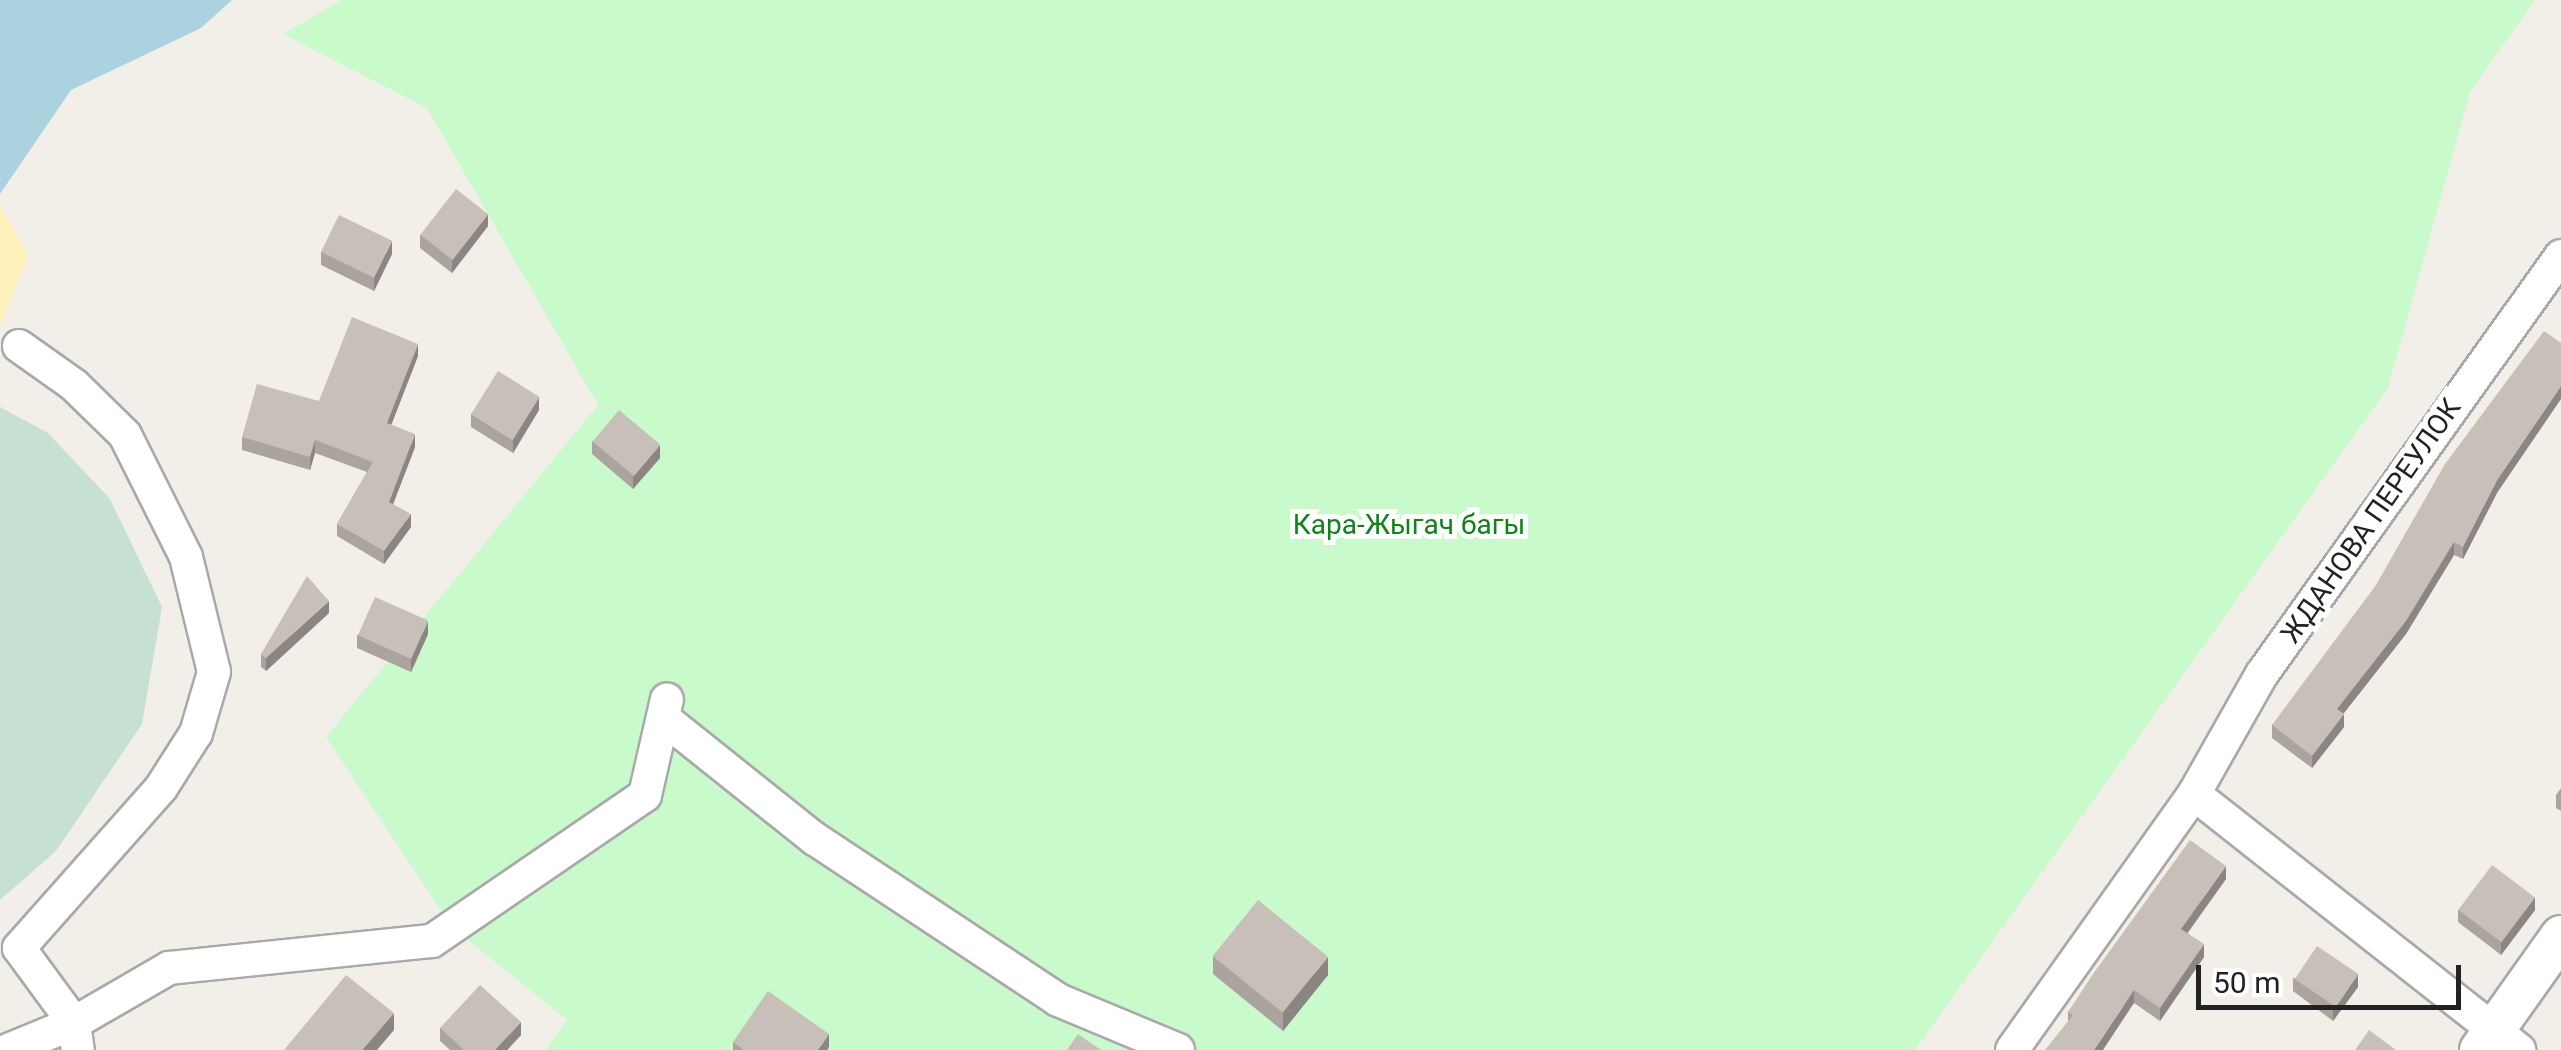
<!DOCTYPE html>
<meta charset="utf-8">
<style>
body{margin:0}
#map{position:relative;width:2561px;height:1050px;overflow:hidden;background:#f2efe9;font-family:Roboto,sans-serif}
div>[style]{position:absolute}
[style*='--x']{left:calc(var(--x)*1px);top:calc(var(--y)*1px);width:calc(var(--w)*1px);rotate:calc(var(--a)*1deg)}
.wetland>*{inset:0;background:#c6e0d4}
.sand>*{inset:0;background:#fff1ba}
.park>*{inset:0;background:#c8facc}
.water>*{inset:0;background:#aad3df}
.roads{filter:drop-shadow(2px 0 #a9a9a9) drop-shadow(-2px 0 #a9a9a9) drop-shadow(0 2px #a9a9a9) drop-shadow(0 -2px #a9a9a9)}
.minor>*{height:32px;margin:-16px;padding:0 16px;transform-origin:16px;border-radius:16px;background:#fff}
.tertiary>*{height:40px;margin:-20px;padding:0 20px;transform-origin:20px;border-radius:20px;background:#fff}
.wall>*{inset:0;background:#aba49e}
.shaded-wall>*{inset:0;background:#8b8681}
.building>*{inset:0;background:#c7bfb8;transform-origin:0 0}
span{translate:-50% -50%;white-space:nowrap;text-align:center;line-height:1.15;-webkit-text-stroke:10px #fff;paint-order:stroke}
.street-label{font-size:28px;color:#222}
.park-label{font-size:28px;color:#0c8416}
.scale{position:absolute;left:2196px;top:965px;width:265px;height:45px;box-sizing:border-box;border:5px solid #222;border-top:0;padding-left:12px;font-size:30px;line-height:35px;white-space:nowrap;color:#222;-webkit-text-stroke:8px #fff;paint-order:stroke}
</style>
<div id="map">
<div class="wetland">
<i style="clip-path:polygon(0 407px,48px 433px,110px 499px,162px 607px,142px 724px,56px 851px,0 900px)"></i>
</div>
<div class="sand">
<i style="clip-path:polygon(0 205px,28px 255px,0 327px)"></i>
</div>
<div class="park">
<i style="clip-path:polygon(342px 0,2535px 0,2470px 92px,2388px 388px,1915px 1050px,546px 1050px,567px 1020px,452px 927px,326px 737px,598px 405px,427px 108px,283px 34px)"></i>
</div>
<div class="water">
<i style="clip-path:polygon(0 0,232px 0,201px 28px,71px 90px,0 194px)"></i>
</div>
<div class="roads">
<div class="minor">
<i style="--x:19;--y:346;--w:67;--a:35.3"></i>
<i style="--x:74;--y:385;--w:71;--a:44.4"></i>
<i style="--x:125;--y:435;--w:136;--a:63.4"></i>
<i style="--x:186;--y:557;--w:118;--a:76.3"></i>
<i style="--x:214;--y:672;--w:64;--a:106.4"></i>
<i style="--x:196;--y:733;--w:65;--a:122.5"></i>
<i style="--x:161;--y:788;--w:214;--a:131.6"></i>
<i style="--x:19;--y:948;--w:93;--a:53.7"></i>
<i style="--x:74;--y:1023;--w:27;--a:82"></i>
<i style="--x:672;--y:725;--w:183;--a:38.6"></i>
<i style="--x:815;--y:839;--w:291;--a:33.5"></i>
<i style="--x:1058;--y:1000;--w:130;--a:22.6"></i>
<i style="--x:2194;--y:794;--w:414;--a:38.2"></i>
<i style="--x:8;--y:1050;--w:71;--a:-22.2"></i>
<i style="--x:74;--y:1023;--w:110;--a:-30.1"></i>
<i style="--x:169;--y:968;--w:264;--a:-5.9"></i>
<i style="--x:432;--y:941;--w:258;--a:-34.4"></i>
<i style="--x:645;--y:795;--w:98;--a:-77.1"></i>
<i style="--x:2012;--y:1050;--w:314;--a:-54.6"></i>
<i style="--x:2194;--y:794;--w:138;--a:-60.5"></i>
<i style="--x:2262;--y:674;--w:514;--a:-54.42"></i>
</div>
<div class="tertiary">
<i style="--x:2480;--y:1050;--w:140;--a:-54.6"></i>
</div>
</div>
<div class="wall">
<i style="clip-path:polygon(488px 226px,452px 273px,420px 248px,420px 235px)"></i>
<i style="clip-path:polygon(321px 252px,392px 254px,374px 291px,321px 265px)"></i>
<i style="clip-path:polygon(418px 356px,391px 425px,415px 447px,393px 504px,411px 527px,384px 564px,337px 536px,337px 524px,367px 472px,315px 453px,310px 470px,242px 450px,242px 437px)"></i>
<i style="clip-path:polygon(539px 410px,513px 453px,471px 427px,471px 414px)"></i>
<i style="clip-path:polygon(592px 441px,660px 458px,633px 489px,592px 454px)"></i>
<i style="clip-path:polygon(2497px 493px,2463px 559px,2454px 555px,2406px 634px,2343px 714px,2344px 727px,2312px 768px,2272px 738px,2272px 725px)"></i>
<i style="clip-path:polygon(329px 613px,266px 671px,261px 667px,261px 654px)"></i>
<i style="clip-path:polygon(428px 634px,411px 672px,357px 648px,357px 635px)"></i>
<i style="clip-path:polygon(2561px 788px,2561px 811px,2556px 808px,2556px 795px)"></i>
<i style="clip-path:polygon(2226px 879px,2188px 933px,2204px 957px,2160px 1021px,2134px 1003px,2068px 1021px,2068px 1012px)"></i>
<i style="clip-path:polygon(2458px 910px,2535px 910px,2501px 955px,2458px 922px)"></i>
<i style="clip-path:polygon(1213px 956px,1328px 975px,1283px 1031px,1213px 974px)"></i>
<i style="clip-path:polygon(2293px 978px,2358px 987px,2333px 1021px,2293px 991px)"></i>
<i style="clip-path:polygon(440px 1028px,521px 1035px,507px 1050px,450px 1050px,440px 1041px)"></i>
<i style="clip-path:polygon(733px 1042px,829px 1047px,827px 1050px,733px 1050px)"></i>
</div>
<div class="shaded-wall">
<i style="clip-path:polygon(488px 214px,488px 226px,452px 273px,452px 260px)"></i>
<i style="clip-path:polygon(392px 241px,392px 254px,374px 291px,374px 278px)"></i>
<i style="clip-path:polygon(418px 344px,418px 356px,387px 436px,387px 423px)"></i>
<i style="clip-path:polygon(2561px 386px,2561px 399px,2497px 493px,2463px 559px,2463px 547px,2497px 480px)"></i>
<i style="clip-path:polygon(539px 397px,539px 410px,513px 453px,513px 440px)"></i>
<i style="clip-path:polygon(415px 434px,415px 447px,389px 515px,389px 502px)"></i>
<i style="clip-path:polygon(315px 440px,315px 453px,310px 470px,310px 457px)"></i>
<i style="clip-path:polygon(660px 445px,660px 458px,633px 489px,633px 477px)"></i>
<i style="clip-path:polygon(411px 514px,411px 527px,384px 564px,384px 551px)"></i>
<i style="clip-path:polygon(2454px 542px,2454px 555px,2406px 634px,2337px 722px,2337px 709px)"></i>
<i style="clip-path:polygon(329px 601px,329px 613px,266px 671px,266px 658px)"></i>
<i style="clip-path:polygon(428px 621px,428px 634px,411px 672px,411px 660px)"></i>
<i style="clip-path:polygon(2344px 714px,2344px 727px,2312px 768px,2312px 756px)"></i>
<i style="clip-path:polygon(2226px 866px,2226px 879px,2181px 941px,2181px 929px)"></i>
<i style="clip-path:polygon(2535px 897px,2535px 910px,2501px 955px,2501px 942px)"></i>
<i style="clip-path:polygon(2204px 944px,2204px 957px,2160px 1021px,2160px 1008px)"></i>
<i style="clip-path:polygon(1328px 957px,1328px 975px,1283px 1031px,1283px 1012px)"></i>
<i style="clip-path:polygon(2358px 974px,2358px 987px,2333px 1021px,2333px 1008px)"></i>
<i style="clip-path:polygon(2134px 990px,2134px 1003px,2103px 1050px,2094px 1050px)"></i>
<i style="clip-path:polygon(394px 1013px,394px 1030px,377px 1050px,362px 1050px)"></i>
<i style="clip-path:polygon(521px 1022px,521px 1035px,507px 1050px,495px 1050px)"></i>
<i style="clip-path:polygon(829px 1034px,829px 1047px,827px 1050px,818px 1050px)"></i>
</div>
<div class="building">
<i style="left:456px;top:189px;width:41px;height:58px;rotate:38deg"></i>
<i style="left:339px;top:215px;width:59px;height:41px;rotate:26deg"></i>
<i style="clip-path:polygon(352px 317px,418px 344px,387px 423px,415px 434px,389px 502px,411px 514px,384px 551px,337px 524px,373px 462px,315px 440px,310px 457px,242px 437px,257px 384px,319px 401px)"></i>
<i style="clip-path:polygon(2544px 331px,2561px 343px,2561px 386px,2497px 480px,2463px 547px,2454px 542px,2406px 621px,2337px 709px,2344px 714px,2312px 756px,2272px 725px,2376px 585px,2445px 464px)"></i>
<i style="left:498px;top:371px;width:49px;height:51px;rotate:32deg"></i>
<i style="left:619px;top:410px;width:54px;height:41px;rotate:40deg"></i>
<i style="clip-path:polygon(307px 576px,329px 601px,266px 658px,261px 654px)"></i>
<i style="left:375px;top:597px;width:58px;height:42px;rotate:24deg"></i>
<i style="clip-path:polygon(2190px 840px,2226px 866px,2181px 929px,2204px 944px,2160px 1008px,2134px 990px,2094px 1050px,2045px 1050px,2073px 1015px,2068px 1012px,2093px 974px)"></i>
<i style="left:2492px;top:865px;width:54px;height:56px;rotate:37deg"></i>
<i style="left:1258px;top:900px;width:90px;height:72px;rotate:39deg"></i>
<i style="left:2317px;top:946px;width:50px;height:40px;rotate:34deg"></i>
<i style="clip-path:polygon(346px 975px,394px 1013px,362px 1050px,284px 1050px)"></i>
<i style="clip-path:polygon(480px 985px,521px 1022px,495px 1050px,464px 1050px,440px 1028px)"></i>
<i style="clip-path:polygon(768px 991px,829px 1034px,818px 1050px,744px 1050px,733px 1042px)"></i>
<i style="clip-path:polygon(2369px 1030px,2396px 1050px,2355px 1050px)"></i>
<i style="clip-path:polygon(1078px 1034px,1101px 1050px,1067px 1050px)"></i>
</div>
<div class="street-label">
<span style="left:2371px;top:521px;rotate:-55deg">ЖДАНОВА ПЕРЕУЛОК</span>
</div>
<div class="park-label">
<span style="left:1409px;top:525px">Кара-Жыгач багы</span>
</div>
<div class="scale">50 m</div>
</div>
